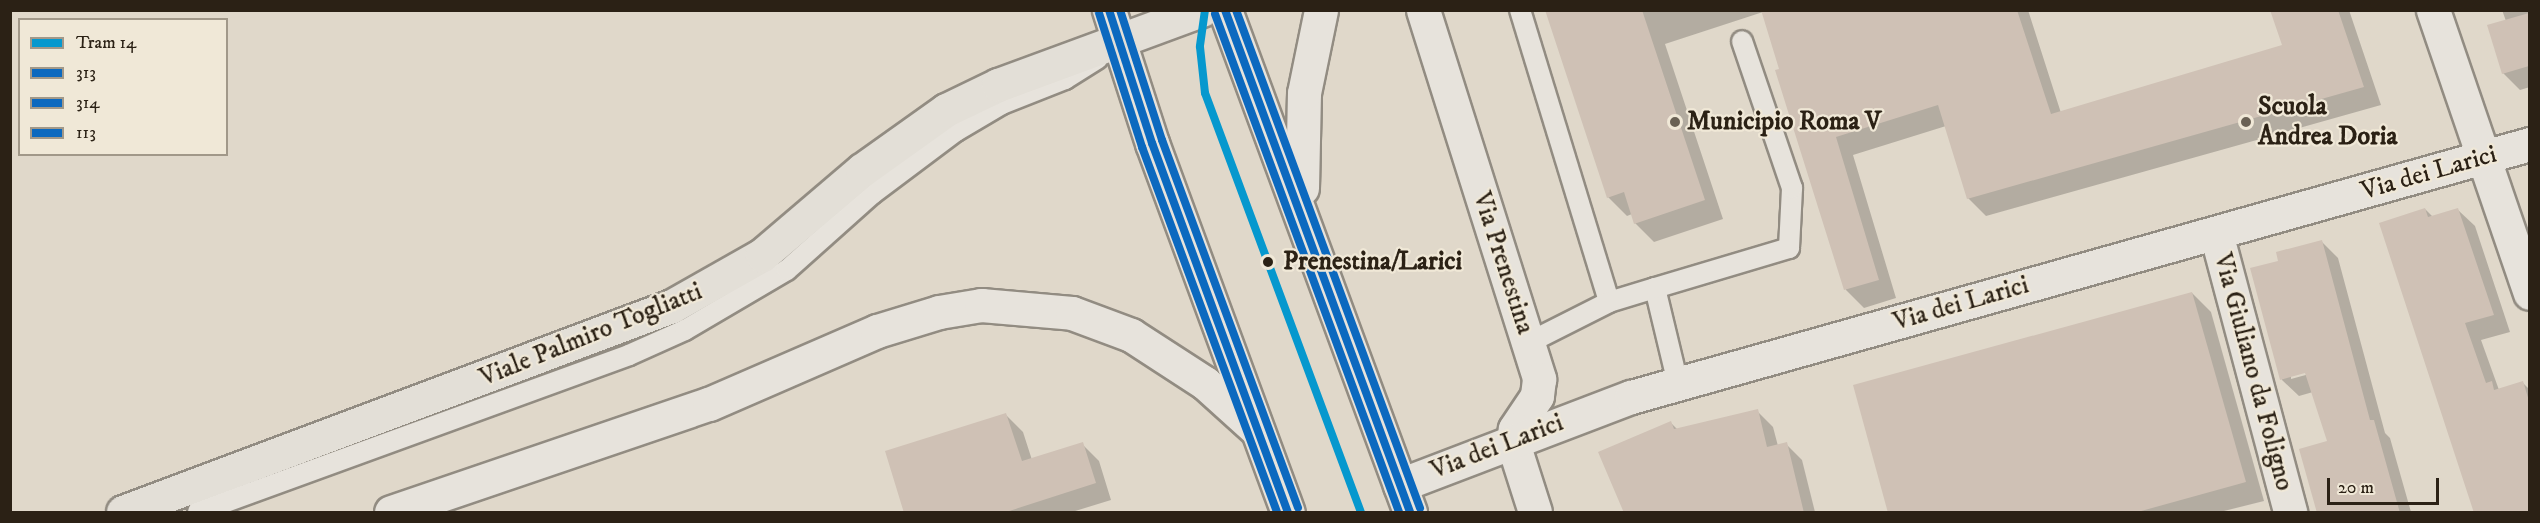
<!DOCTYPE html>
<style>
body{margin:0}
#map{position:relative;width:2540px;height:523px;overflow:hidden;background:#e0d8ca;font-family:"IM FELL DW Pica",serif}
div>[style]{position:absolute}
[style*='--x']{left:calc(var(--x)*1px);top:calc(var(--y)*1px);width:calc(var(--w)*1px);rotate:calc(var(--a)*1deg)}
.shadow>*{inset:0;background:#0003}
.building>*{inset:0;background:#cfc1b5}
.roads{filter:drop-shadow(2px 0 #928c82) drop-shadow(-2px 0 #928c82) drop-shadow(0 2px #928c82) drop-shadow(0 -2px #928c82)}
.service>*{height:20px;margin:-10px;padding:0 10px;transform-origin:10px;border-radius:10px;background:#e7e3dc}
.minor>*{height:33px;margin:-16.5px;padding:0 16.5px;transform-origin:16.5px;border-radius:16.5px;background:#e7e3dc}
.secondary>*{height:33px;margin:-16.5px;padding:0 16.5px;transform-origin:16.5px;border-radius:16.5px;background:#e7e3dc}
.primary>*{height:33px;margin:-16.5px;padding:0 16.5px;transform-origin:16.5px;border-radius:16.5px;background:#e3dfd7}
.bus-1>*{height:8px;margin:-4px;padding:0 4px;transform-origin:4px;border-radius:4px;background:#0c69bf}
.bus-2>*{height:8px;margin:-4px;padding:0 4px;transform-origin:4px;border-radius:4px;background:#0c69bf}
.bus-3>*{height:8px;margin:-4px;padding:0 4px;transform-origin:4px;border-radius:4px;background:#0c69bf}
.tram-1>*{height:8px;margin:-4px;padding:0 4px;transform-origin:4px;border-radius:4px;background:#0698ce}
.dots>*{width:16px;height:16px;translate:-50% -50%;box-sizing:border-box;border:3px solid #f0e8d7;border-radius:50%}
span{translate:-50% -50%;white-space:nowrap;text-align:center;line-height:1.15;-webkit-text-stroke:4.5px #f0e8d7;paint-order:stroke}
.poi-label{font-size:26px;color:#2b2115;font-weight:700}
.left{translate:0 -50%;text-align:left}
.street-label{font-size:26px;color:#2b2115}
.stop-label{font-size:26px;color:#2b2115;font-weight:700}
.frame{position:absolute;inset:0;border:12px solid #2b2115;pointer-events:none}
.legend{position:absolute;left:18px;top:18px;width:210px;height:138px;box-sizing:border-box;background:#f0e8d7;border:2px solid #a19889;margin:0;padding:8px 10px;list-style:none;font-size:18px;color:#2b2115}
.legend li{display:flex;align-items:center;gap:12px;height:30px}
.legend b{width:30px;border:2px solid #a19889}
.scale{position:absolute;left:2327px;top:478px;width:112px;height:27px;box-sizing:border-box;border:3px solid #2b2115;border-top:0;padding-left:8px;font-size:18px;line-height:21px;white-space:nowrap;color:#2b2115;-webkit-text-stroke:4px #f0e8d7;paint-order:stroke}
</style>
<div id="map">
<div class="shadow">
<i style="clip-path:polygon(1546px 10px,2028px 10px,2061px 113px,2284px 46px,2272px 10px,2349px 10px,2381px 105px,1986px 216px,1968px 198px,1946px 126px,1853px 155px,1896px 298px,1864px 308px,1846px 290px,1777px 71px,1781px 70px,1763px 12px,1665px 44px,1723px 219px,1654px 242px,1635px 223px,1632px 214px,1627px 216px,1608px 197px)"></i>
<i style="clip-path:polygon(2502px 10px,2530px 10px,2530px 87px,2520px 90px,2503px 73px,2506px 21px)"></i>
<i style="clip-path:polygon(2425px 209px,2433px 217px,2458px 210px,2475px 226px,2510px 332px,2481px 340px,2499px 390px,2523px 383px,2530px 390px,2530px 512px,2475px 512px)"></i>
<i style="clip-path:polygon(evenodd,2321px 241px,2338px 258px,2385px 433px,2390px 438px,2411px 512px,2319px 512px,2329px 442px,2313px 392px,2299px 396px,2282px 380px,2252px 269px,2280px 262px,2321px 241px,2312px 370px,2313px 373px,2291px 379px,2291px 376px,2312px 370px)"></i>
<i style="clip-path:polygon(2192px 293px,2211px 312px,2264px 501px,2220px 512px,1889px 512px)"></i>
<i style="clip-path:polygon(1757px 411px,1773px 427px,1778px 446px,1786px 444px,1802px 460px,1815px 512px,1625px 512px,1670px 422px,1678px 430px)"></i>
<i style="clip-path:polygon(1006px 415px,1023px 432px,1032px 460px,1082px 444px,1099px 461px,1111px 500px,1072px 512px,906px 512px)"></i>
</div>
<div class="building">
<i style="clip-path:polygon(1545px 10px,1642px 10px,1705px 200px,1634px 224px,1624px 192px,1607px 198px)"></i>
<i style="clip-path:polygon(1761px 10px,2017px 10px,2051px 114px,2282px 45px,2270px 10px,2338px 10px,2364px 87px,1967px 199px,1938px 105px,1836px 137px,1879px 280px,1844px 290px,1775px 70px,1779px 69px)"></i>
<i style="clip-path:polygon(2529px 13px,2529px 66px,2502px 74px,2487px 25px)"></i>
<i style="clip-path:polygon(2425px 208px,2428px 217px,2458px 208px,2494px 315px,2465px 323px,2486px 383px,2492px 381px,2494px 390px,2523px 381px,2529px 401px,2529px 513px,2474px 513px,2379px 223px)"></i>
<i style="clip-path:polygon(2322px 240px,2370px 420px,2374px 420px,2400px 513px,2317px 513px,2299px 449px,2327px 441px,2305px 373px,2280px 380px,2250px 268px,2278px 261px,2276px 252px)"></i>
<i style="clip-path:polygon(2192px 292px,2246px 482px,2134px 513px,1888px 513px,1853px 385px)"></i>
<i style="clip-path:polygon(1758px 409px,1767px 447px,1787px 442px,1804px 513px,1624px 513px,1598px 452px,1671px 421px,1674px 429px)"></i>
<i style="clip-path:polygon(1006px 413px,1022px 461px,1083px 442px,1096px 483px,1003px 513px,904px 513px,885px 451px)"></i>
</div>
<div class="roads">
<div class="service">
<i style="--x:1520;--y:10;--w:305;--a:73"></i>
<i style="--x:1609;--y:302;--w:48;--a:-16.9"></i>
<i style="--x:1655;--y:288;--w:99;--a:76.5"></i>
<i style="--x:1655;--y:288;--w:140;--a:-16.6"></i>
<i style="--x:1789;--y:248;--w:60;--a:-87.1"></i>
<i style="--x:1792;--y:188;--w:155;--a:-108.8"></i>
<i style="--x:1528;--y:343;--w:91;--a:-26.8"></i>
<i style="--x:198;--y:512;--w:459;--a:-20"></i>
<i style="--x:629;--y:355;--w:61;--a:-24.1"></i>
<i style="--x:685;--y:330;--w:118;--a:-30.5"></i>
<i style="--x:787;--y:270;--w:114;--a:-41.8"></i>
<i style="--x:872;--y:194;--w:105;--a:-36.9"></i>
<i style="--x:956;--y:131;--w:53;--a:-30.4"></i>
<i style="--x:1002;--y:104;--w:68;--a:-21.6"></i>
<i style="--x:1065;--y:79;--w:38;--a:-32"></i>
</div>
<div class="minor">
<i style="--x:1423;--y:10;--w:387;--a:72.5"></i>
<i style="--x:1539;--y:379;--w:17;--a:97"></i>
<i style="--x:1537;--y:396;--w:40;--a:124"></i>
<i style="--x:1515;--y:429;--w:14;--a:98"></i>
<i style="--x:1513;--y:443;--w:72;--a:72.3"></i>
<i style="--x:2433;--y:10;--w:299;--a:71.1"></i>
<i style="--x:2216;--y:233;--w:289;--a:75.1"></i>
<i style="--x:1400;--y:485;--w:247;--a:-20.9"></i>
<i style="--x:1631;--y:397;--w:934;--a:-15.72"></i>
</div>
<div class="secondary">
<i style="--x:1109;--y:10;--w:140;--a:72.1"></i>
<i style="--x:1152;--y:143;--w:393;--a:69.8"></i>
<i style="--x:1225;--y:10;--w:535;--a:69.77"></i>
<i style="--x:1302;--y:188;--w:95;--a:-88.8"></i>
<i style="--x:1304;--y:93;--w:85;--a:-78.4"></i>
<i style="--x:391;--y:512;--w:336;--a:-18.8"></i>
<i style="--x:709;--y:404;--w:183;--a:-23.5"></i>
<i style="--x:877;--y:331;--w:65;--a:-17"></i>
<i style="--x:939;--y:312;--w:43;--a:-9.5"></i>
<i style="--x:981;--y:305;--w:91;--a:5"></i>
<i style="--x:1072;--y:313;--w:63;--a:20.4"></i>
<i style="--x:1131;--y:335;--w:88;--a:33"></i>
<i style="--x:1205;--y:383;--w:69;--a:42"></i>
</div>
<div class="primary">
<i style="--x:123;--y:512;--w:586;--a:-20.57"></i>
<i style="--x:672;--y:306;--w:103;--a:-29.5"></i>
<i style="--x:762;--y:255;--w:131;--a:-40.4"></i>
<i style="--x:862;--y:170;--w:103;--a:-35.5"></i>
<i style="--x:946;--y:110;--w:58;--a:-25.7"></i>
<i style="--x:998;--y:85;--w:217;--a:-20.2"></i>
</div>
</div>
<div class="bus-1">
<i style="--x:1109;--y:10;--w:140;--a:72.1"></i>
<i style="--x:1152;--y:143;--w:393;--a:69.8"></i>
<i style="--x:1225;--y:10;--w:535;--a:69.77"></i>
</div>
<div class="bus-2">
<i style="--x:1099;--y:13;--w:141;--a:72.2"></i>
<i style="--x:1142;--y:147;--w:389;--a:69.7"></i>
<i style="--x:1215;--y:14;--w:531;--a:69.72"></i>
</div>
<div class="bus-3">
<i style="--x:1120;--y:10;--w:137;--a:72.1"></i>
<i style="--x:1162;--y:140;--w:392;--a:69.7"></i>
<i style="--x:1236;--y:10;--w:531;--a:69.72"></i>
</div>
<div class="tram-1">
<i style="--x:1205;--y:10;--w:37;--a:98"></i>
<i style="--x:1200;--y:47;--w:46;--a:83.8"></i>
<i style="--x:1205;--y:93;--w:447;--a:69.6"></i>
</div>
<div class="dots">
<i style="left:1675px;top:122px;background:#6a6154"></i>
<i style="left:2246px;top:122px;background:#6a6154"></i>
<i style="left:1268px;top:262px;background:#2b2115"></i>
</div>
<div class="poi-label">
<span class="left" style="left:2258px;top:122px">Scuola<br>Andrea Doria</span>
<span class="left" style="left:1687px;top:122px">Municipio Roma V</span>
</div>
<div class="street-label">
<span style="left:2429px;top:173px;rotate:-16deg">Via dei Larici</span>
<span style="left:1503px;top:263px;rotate:72deg">Via Prenestina</span>
<span style="left:1961px;top:304px;rotate:-16deg">Via dei Larici</span>
<span style="left:591px;top:335px;rotate:-22deg">Viale Palmiro Togliatti</span>
<span style="left:2253px;top:372px;rotate:75deg">Via Giuliano da Foligno</span>
<span style="left:1497px;top:447px;rotate:-21deg">Via dei Larici</span>
</div>
<div class="stop-label">
<span class="left" style="left:1283px;top:262px">Prenestina/Larici</span>
</div>
<div class="frame"></div>
<ul class="legend">
<li><b style="height:8px;background:#0698ce"></b>Tram 14</li>
<li><b style="height:8px;background:#0c69bf"></b>313</li>
<li><b style="height:8px;background:#0c69bf"></b>314</li>
<li><b style="height:8px;background:#0c69bf"></b>113</li>
</ul>
<div class="scale">20 m</div>
</div>
